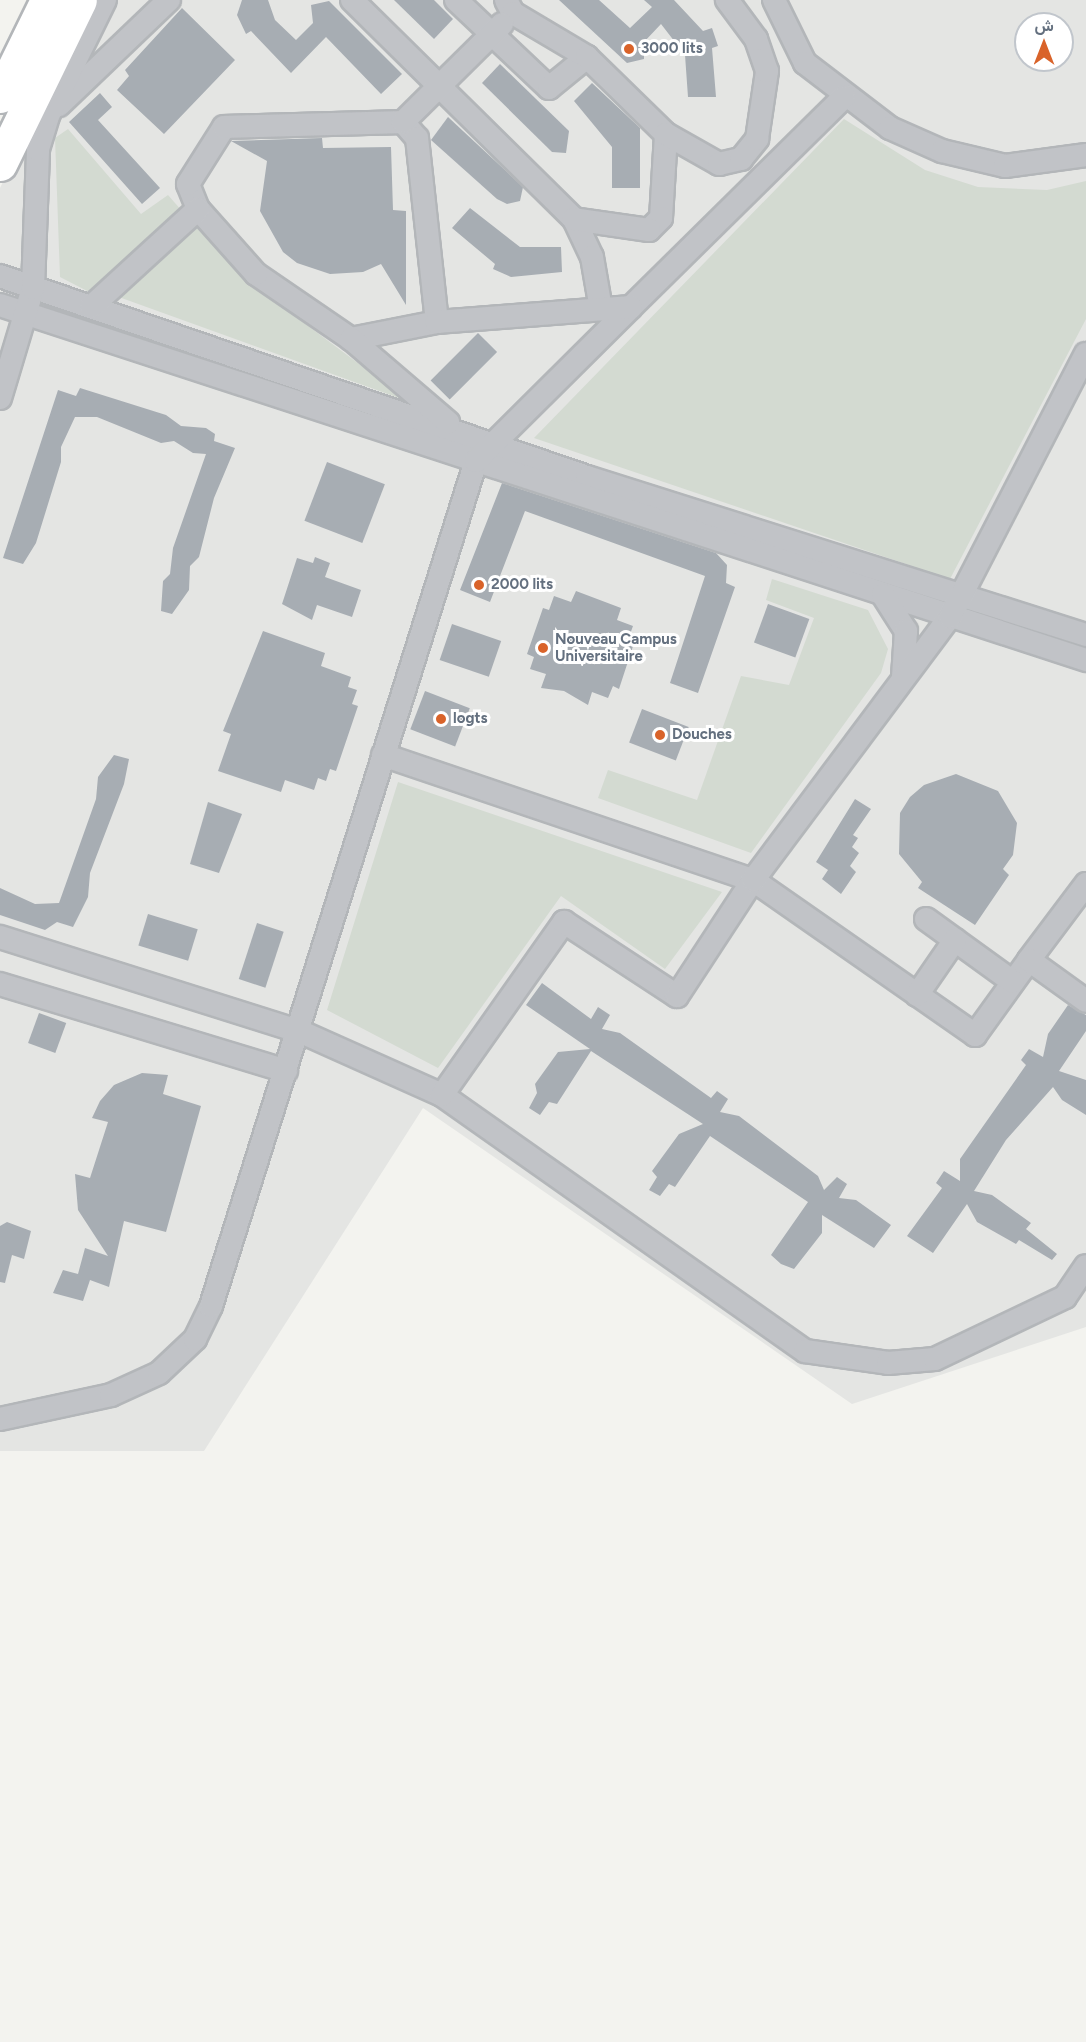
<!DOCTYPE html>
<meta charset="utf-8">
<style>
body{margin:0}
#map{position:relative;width:1086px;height:2042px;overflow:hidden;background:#f3f3ef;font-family:Figtree,Vazirmatn,sans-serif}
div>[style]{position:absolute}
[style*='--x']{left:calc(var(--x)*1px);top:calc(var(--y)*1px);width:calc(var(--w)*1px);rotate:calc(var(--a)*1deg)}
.built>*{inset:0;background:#e4e5e3}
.green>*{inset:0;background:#d3dad1}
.building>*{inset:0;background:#a7adb3;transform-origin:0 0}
.roads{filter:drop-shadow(2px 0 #b3b6b9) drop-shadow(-2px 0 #b3b6b9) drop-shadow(0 2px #b3b6b9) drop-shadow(0 -2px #b3b6b9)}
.minor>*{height:22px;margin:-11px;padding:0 11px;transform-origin:11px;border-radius:11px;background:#c1c3c7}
.highway>*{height:33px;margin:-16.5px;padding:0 16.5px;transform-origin:16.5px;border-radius:16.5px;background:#fff}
.dots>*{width:16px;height:16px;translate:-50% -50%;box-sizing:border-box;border:3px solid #fff;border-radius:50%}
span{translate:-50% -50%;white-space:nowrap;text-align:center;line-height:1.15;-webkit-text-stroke:6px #fff;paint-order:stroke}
.poi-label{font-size:15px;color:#64707f;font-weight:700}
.left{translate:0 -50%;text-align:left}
.north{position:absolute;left:1014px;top:12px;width:60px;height:60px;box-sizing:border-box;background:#fff;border:2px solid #c1c6cc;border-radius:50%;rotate:0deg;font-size:16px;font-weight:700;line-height:24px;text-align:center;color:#64707f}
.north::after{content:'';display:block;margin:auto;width:21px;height:27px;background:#d9632a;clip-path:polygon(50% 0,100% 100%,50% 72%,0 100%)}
</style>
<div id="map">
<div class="built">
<i style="clip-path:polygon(evenodd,90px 0,1086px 0,1086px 1327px,852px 1404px,423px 1108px,204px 1451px,0 1451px,0 188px,90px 0,1026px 24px,1062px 24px,1062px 60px,1026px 60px,1026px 24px)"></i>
</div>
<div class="green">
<i style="clip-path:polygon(844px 119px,925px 170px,978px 187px,1047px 190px,1086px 181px,1086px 319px,950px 579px,534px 438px)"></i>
<i style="clip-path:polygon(68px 129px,141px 214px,168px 195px,182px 211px,93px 294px,60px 277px,55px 138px)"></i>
<i style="clip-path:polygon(193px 224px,248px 281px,410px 402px,116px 296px)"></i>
<i style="clip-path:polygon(772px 579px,868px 610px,888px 649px,881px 673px,751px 853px,598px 798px,608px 770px,697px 800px,741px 676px,789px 685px,814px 618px,766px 600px)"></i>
<i style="clip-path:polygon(398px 782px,722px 892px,665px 969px,561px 896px,438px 1068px,327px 1010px)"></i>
</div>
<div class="building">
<i style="clip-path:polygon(242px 0,268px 0,275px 20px,296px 40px,313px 23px,311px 5px,329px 1px,402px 74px,381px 94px,326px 37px,291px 73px,251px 31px,246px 34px,237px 15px)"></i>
<i style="clip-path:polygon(394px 0,434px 0,453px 19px,434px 39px)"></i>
<i style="clip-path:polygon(559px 0,599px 0,630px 28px,652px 7px,644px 0,674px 0,703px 31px,712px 28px,718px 46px,712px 48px,716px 97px,688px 97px,685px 55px,661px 24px,644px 42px,644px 59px,627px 63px)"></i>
<i style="clip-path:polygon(182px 8px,235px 60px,164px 134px,117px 90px,129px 76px,125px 70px)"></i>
<i style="clip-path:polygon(500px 64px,569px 131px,566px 153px,552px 152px,482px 83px)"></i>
<i style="clip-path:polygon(592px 83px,640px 128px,640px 188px,612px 188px,612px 147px,574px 101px)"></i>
<i style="clip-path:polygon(100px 93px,112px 107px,98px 120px,160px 188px,142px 204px,69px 122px)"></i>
<i style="clip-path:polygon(448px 117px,523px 187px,520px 201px,507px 204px,497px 199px,431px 140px)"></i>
<i style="clip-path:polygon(322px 138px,323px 148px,391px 147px,393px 210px,406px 211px,406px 305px,381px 264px,363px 272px,330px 274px,297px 263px,283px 252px,260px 211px,267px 161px,231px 141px)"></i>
<i style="clip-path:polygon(470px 208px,520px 247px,561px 247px,562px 272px,511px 277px,493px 269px,495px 264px,452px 228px)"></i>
<i style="left:478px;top:333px;width:27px;height:67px;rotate:45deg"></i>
<i style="clip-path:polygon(80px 388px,166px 415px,181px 426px,206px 428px,215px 434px,214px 441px,235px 448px,214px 498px,199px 557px,190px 566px,189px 590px,172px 614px,161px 611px,163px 581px,170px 574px,173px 548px,206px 454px,193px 453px,174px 441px,161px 443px,97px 417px,75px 417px,61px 447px,61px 462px,36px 543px,23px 564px,3px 558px,58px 390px,76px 396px)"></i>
<i style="left:327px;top:462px;width:62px;height:63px;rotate:21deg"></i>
<i style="clip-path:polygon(502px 483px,716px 553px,727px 565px,726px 583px,735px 587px,698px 693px,670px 683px,705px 576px,525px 511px,490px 602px,460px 590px)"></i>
<i style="clip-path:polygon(315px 557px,330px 563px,325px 577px,361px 590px,352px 617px,317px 605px,312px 620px,282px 604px,297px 558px,313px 563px)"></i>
<i style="clip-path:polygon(576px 591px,621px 608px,617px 620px,633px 626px,629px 637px,635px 640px,619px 689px,613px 686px,608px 698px,592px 692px,588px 705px,564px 691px,541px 688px,546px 674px,530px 669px,534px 657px,527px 654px,543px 608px,549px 610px,554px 596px,571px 602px)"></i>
<i style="left:768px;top:604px;width:44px;height:41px;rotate:20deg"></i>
<i style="left:452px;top:624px;width:52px;height:38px;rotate:19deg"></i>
<i style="clip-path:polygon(263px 631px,325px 653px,321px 666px,351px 677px,348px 687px,357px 690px,352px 704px,358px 706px,336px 771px,330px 769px,326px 781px,318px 778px,314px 790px,285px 780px,281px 792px,218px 771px,231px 734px,223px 731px)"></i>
<i style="left:425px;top:691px;width:48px;height:41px;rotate:21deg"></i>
<i style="left:642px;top:709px;width:50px;height:36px;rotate:21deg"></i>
<i style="clip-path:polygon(114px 755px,129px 759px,124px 784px,90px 873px,88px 897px,73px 927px,57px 922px,45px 930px,0 915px,0 888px,35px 904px,59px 903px,96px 799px,98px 777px)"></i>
<i style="clip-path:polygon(956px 774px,998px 791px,1017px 823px,1013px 855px,1003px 869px,1009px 875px,975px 925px,918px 888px,922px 882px,899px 854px,900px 813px,910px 797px,924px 785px)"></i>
<i style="clip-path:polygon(855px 799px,871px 809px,853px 835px,858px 838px,852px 847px,859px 853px,850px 866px,856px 872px,841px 894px,822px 879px,828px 870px,816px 862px)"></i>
<i style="clip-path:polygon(208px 802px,242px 814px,219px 873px,190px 864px)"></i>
<i style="left:148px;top:914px;width:52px;height:33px;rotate:17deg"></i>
<i style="left:257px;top:923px;width:28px;height:59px;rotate:18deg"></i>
<i style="clip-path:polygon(542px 983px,591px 1019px,598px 1007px,610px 1015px,602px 1029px,620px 1033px,711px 1098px,717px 1091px,728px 1099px,720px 1112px,739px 1116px,818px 1176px,824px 1190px,837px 1177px,847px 1184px,839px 1198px,856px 1200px,891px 1225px,874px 1248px,822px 1215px,822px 1233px,794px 1269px,781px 1264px,771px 1255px,808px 1202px,710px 1136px,675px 1187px,669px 1184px,660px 1196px,649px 1190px,657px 1177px,652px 1171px,679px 1134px,703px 1124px,591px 1051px,557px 1104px,549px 1102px,540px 1115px,529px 1108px,537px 1093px,535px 1084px,558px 1052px,590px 1049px,526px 1005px)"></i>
<i style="clip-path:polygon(1068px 1005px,1086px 1015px,1086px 1031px,1059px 1071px,1086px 1080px,1086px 1115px,1062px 1100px,1053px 1087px,1006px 1140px,974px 1191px,992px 1195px,1031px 1223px,1026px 1229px,1057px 1254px,1052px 1260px,1019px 1240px,1016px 1244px,977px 1222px,967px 1204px,933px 1253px,907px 1236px,942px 1188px,936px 1183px,944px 1171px,960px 1181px,960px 1159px,1026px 1065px,1021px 1060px,1029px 1049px,1043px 1057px,1048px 1034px)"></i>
<i style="left:39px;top:1013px;width:29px;height:32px;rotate:20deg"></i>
<i style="clip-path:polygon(142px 1073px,168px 1075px,163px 1094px,201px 1106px,166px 1232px,124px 1221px,109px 1287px,90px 1280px,83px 1301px,53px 1293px,63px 1270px,78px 1274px,85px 1248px,108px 1256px,78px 1210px,75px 1174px,90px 1178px,108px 1122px,92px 1118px,100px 1101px,114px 1085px)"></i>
<i style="clip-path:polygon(7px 1222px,31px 1231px,24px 1259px,12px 1255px,5px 1283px,0 1282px,0 1226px)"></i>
</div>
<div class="roads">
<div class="minor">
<i style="--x:352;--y:0;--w:312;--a:44.6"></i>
<i style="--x:574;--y:219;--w:42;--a:64.7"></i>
<i style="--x:592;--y:257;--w:53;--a:80.2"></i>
<i style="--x:456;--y:0;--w:128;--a:43.4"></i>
<i style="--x:549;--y:88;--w:49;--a:-39.2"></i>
<i style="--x:506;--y:0;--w:15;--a:62"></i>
<i style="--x:513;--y:13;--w:86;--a:30.7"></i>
<i style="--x:587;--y:57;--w:110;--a:44.3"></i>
<i style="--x:666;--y:134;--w:84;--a:93.4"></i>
<i style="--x:661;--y:218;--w:17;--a:135"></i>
<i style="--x:649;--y:230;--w:76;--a:-171.7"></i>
<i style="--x:774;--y:0;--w:70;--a:63.8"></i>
<i style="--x:805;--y:63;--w:107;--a:37.4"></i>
<i style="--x:890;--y:128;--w:57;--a:23.9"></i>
<i style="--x:942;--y:151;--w:65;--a:13.4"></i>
<i style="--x:1005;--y:166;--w:82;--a:-7.7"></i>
<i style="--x:59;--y:105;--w:152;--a:-43.7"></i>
<i style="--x:403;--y:122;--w:21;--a:49"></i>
<i style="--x:417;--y:138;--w:185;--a:83.8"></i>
<i style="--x:437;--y:322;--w:88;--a:168.8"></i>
<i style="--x:351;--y:339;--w:115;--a:-145.6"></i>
<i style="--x:256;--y:274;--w:87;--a:-131.7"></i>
<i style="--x:198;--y:209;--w:27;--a:-112"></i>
<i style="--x:188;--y:184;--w:67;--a:-57.7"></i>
<i style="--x:224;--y:127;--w:179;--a:-1.6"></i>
<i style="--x:403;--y:122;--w:139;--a:-44.7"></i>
<i style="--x:666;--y:134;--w:61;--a:29.5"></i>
<i style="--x:719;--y:164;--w:23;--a:-13"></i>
<i style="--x:741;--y:159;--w:26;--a:-51"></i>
<i style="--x:757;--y:139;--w:69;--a:-81.6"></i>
<i style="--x:767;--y:71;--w:34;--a:-109"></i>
<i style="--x:756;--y:39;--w:49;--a:-126.6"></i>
<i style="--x:0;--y:276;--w:620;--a:18.9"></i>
<i style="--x:587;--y:477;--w:523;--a:17.57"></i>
<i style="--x:0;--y:305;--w:1143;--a:18.1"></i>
<i style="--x:91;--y:307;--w:145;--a:-42.5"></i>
<i style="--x:631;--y:307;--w:299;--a:-44.6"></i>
<i style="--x:351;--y:339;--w:128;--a:40.6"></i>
<i style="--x:0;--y:398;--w:115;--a:-73.3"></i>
<i style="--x:33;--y:288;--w:139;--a:-87.9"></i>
<i style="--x:38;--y:149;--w:34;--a:-73"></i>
<i style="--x:48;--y:116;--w:129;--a:-63.8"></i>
<i style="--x:883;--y:595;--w:43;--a:57.4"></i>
<i style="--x:906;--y:631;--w:46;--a:93.7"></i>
<i style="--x:383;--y:755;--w:391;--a:18.7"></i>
<i style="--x:753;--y:880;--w:271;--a:34.9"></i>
<i style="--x:975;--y:1035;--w:92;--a:-54.2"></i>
<i style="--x:1086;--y:884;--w:95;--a:126.9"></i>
<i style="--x:1029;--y:960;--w:70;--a:35.7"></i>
<i style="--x:926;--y:919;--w:107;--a:35.9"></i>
<i style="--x:0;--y:937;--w:313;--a:17.5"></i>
<i style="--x:299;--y:1031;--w:157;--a:24.1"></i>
<i style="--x:442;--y:1095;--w:444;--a:35.2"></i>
<i style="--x:805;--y:1351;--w:84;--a:8.2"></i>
<i style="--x:888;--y:1363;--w:47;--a:-4.9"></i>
<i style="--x:935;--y:1359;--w:144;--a:-25.5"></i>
<i style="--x:1065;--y:1297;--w:37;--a:-56"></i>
<i style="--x:0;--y:984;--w:299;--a:16.9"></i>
<i style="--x:917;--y:995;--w:67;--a:-55.4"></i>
<i style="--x:442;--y:1095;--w:212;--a:-54.8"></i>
<i style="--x:564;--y:922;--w:135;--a:33.2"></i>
<i style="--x:677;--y:996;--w:139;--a:-56.8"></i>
<i style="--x:753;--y:880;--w:329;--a:-53.2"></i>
<i style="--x:950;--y:617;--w:296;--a:-62.7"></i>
<i style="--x:0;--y:1419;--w:114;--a:-12.2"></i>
<i style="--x:111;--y:1395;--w:53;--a:-24.6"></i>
<i style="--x:159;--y:1373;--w:50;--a:-43.4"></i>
<i style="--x:195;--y:1339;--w:37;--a:-64"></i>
<i style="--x:211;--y:1306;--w:886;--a:-72.59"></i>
<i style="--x:476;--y:461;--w:218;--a:-44.8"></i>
<i style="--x:631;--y:307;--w:195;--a:175.6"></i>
</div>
<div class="highway">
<i style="--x:0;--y:96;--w:107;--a:-63.9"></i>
<i style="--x:0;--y:164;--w:182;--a:-64"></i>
</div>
</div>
<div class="dots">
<i style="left:629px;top:49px;background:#d9632a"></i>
<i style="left:479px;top:585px;background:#d9632a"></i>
<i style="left:543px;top:648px;background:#d9632a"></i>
<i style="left:441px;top:719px;background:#d9632a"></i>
<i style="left:660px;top:735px;background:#d9632a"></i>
</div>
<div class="poi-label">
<span class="left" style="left:641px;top:49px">3000 lits</span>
<span class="left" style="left:491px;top:585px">2000 lits</span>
<span class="left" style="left:555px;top:648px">Nouveau Campus<br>Universitaire</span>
<span class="left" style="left:453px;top:719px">logts</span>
<span class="left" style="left:672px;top:735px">Douches</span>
</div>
<div class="north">ش</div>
</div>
